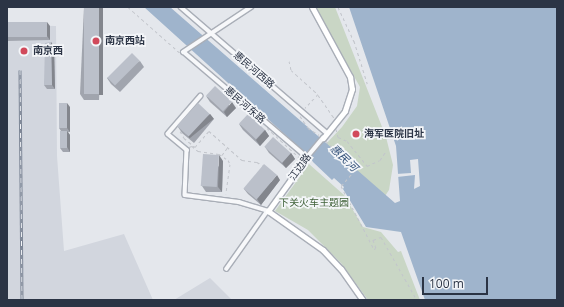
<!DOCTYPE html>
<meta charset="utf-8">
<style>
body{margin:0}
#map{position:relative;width:564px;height:307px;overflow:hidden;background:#e4e7ec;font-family:"Open Sans","Noto Sans SC",sans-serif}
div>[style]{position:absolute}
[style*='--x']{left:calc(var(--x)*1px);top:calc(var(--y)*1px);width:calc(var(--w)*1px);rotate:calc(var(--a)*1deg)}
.built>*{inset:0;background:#d2d6de}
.green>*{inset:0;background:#c9d6c5}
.water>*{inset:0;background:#9fb4cc}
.pier>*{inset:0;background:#e4e7ec}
.path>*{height:1px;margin-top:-0.5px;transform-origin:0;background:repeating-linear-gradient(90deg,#c2c5cb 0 3px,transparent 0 6px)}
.roads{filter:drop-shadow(1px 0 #a9aeb7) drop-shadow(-1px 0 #a9aeb7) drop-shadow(0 1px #a9aeb7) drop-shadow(0 -1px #a9aeb7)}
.street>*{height:3.5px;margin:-1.75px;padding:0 1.75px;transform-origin:1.75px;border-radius:1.75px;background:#f7f8fa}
.secondary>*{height:5px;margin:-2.5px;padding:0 2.5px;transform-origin:2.5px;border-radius:2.5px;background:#fff}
.rail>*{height:3px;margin-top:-1.5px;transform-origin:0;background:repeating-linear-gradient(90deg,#f4f6f9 0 4.5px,#7d8696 0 9px);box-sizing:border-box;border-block:1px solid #7d8696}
.wall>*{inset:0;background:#a1a5ae}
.shaded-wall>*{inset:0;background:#83868d;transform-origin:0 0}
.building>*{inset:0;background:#bbc0ca;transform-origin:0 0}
.dots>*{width:11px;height:11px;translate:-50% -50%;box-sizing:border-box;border:2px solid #f4f6f9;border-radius:50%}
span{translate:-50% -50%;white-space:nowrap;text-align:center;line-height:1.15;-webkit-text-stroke:3.5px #f4f6f9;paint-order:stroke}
.poi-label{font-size:10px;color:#2b3445;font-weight:700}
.left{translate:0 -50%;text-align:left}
.street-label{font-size:10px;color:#2b3445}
.park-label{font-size:10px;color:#3f6138}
.water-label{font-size:11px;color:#34527a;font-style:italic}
.frame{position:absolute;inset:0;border:8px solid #2b3445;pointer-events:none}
.scale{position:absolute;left:422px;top:277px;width:66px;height:18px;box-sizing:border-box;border:2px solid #2b3445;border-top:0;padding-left:5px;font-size:12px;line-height:14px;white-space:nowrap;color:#2b3445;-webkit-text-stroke:3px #f4f6f9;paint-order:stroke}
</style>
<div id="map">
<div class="built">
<i style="clip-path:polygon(7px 25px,56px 26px,57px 156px,64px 251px,124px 234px,153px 300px,7px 300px)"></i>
<i style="clip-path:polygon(210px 278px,232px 300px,174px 300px)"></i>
</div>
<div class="green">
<i style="clip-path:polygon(315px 7px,335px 7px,386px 137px,393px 165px,389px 190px,385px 196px,324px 146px,342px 127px,357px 106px,360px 87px)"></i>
<i style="clip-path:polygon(309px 164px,344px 195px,363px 227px,381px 232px,398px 252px,401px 251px,420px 300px,368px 300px,341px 263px,308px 230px,275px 211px)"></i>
</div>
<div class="water">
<i style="clip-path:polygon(144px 7px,170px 7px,395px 203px,400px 201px,396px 146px,349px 7px,557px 7px,557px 300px,425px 300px,401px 232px,366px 227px,343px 189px,344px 187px,334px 178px,332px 180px,313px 162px,310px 157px)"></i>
</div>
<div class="pier">
<i style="clip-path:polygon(418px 159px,420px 186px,414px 189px,415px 175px,397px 177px,396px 174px,411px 173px,410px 160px)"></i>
</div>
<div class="path">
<i style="--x:128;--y:7;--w:69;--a:41.5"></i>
<i style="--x:338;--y:7;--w:38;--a:65"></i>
<i style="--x:354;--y:41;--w:47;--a:72.7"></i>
<i style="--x:289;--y:61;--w:9;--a:77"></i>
<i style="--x:291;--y:70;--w:36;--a:42"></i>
<i style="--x:318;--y:94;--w:19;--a:133"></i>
<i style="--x:318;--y:95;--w:28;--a:55"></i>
<i style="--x:300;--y:116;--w:14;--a:56"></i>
<i style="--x:308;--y:128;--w:13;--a:32"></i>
<i style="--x:267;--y:128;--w:45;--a:42.3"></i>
<i style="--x:336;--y:129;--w:8;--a:76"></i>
<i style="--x:338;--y:137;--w:10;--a:24"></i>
<i style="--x:347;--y:141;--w:32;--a:51"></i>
<i style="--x:367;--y:166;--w:14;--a:-25"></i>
<i style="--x:380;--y:160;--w:11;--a:-56"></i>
<i style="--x:180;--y:131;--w:8;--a:60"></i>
<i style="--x:184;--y:138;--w:14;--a:39"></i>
<i style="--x:195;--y:147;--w:21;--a:-49"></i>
<i style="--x:209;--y:131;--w:44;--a:41.3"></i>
<i style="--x:242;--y:160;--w:15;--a:8"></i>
<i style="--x:257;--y:162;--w:7;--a:34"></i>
<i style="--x:326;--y:141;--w:41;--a:45"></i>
<i style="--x:355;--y:170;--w:21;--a:131"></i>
<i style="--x:341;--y:186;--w:71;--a:62.4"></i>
<i style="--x:374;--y:249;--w:2;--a:-27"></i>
<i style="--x:376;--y:248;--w:9;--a:-111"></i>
<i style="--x:373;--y:240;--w:9;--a:-21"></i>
<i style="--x:381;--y:237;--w:73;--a:60.3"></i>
<i style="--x:189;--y:147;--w:3;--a:-18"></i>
<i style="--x:192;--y:146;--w:8;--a:40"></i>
<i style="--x:198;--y:151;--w:21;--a:8"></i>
<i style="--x:219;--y:154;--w:11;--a:34"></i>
<i style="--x:228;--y:160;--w:4;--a:63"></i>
<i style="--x:230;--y:164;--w:30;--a:98"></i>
<i style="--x:222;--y:155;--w:9;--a:-54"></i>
</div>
<div class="roads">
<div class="street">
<i style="--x:181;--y:7;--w:193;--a:40.8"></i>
<i style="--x:252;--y:7;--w:82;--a:146.5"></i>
<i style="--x:184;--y:52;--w:162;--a:40.5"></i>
<i style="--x:307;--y:157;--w:25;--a:-50"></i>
<i style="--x:201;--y:96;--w:50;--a:131"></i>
<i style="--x:168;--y:134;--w:25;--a:40"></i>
<i style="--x:187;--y:150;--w:45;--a:92.5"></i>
<i style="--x:185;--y:195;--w:54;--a:7.4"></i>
<i style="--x:239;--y:202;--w:30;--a:17"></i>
<i style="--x:268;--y:211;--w:71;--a:125.3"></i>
</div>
<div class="secondary">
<i style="--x:312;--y:7;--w:80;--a:61.5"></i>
<i style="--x:350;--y:77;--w:12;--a:81"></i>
<i style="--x:352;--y:89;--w:23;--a:108"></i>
<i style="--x:345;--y:111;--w:35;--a:129"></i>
<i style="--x:307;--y:157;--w:67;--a:125.8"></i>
<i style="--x:268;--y:211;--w:67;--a:35.3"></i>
<i style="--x:323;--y:250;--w:26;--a:47"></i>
<i style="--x:341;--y:269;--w:38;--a:55"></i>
</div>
</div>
<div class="rail">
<i style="--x:20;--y:70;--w:230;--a:89.5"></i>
</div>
<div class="wall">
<i style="clip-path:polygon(84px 7px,103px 7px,99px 100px,84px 100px,80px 94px)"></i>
<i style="clip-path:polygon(7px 22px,50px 26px,50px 40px,7px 41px)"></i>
<i style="clip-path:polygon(51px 42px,54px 47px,55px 89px,47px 89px,44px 85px)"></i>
<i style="clip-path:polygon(140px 61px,144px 67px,120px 92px,111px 84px,107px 78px)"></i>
<i style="clip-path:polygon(206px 96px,236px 108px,227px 117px,210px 102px)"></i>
<i style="clip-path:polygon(70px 107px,70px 132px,68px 132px,70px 135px,70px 152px,63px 152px,60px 148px,61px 131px,59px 128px)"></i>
<i style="clip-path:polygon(210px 114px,214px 119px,194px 143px,182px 133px,178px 127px)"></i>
<i style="clip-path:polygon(239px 124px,265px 130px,269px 136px,260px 146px,243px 130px)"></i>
<i style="clip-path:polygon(265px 147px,291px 153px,295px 159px,286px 168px,269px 153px)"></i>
<i style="clip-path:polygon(223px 161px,222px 192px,206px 192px,202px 186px)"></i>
<i style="clip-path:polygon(280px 180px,261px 205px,248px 194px,244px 189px)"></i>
</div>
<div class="shaded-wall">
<i style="left:99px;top:7px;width:4px;height:88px"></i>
<i style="clip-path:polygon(47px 22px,50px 26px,50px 40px,47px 36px)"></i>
<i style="clip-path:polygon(51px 42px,54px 47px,55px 89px,52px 85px)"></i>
<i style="clip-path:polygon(232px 102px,236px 108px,227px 117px,224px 112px)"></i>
<i style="clip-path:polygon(67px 103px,70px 107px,70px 132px,67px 128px)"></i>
<i style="left:210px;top:114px;width:6px;height:31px;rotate:51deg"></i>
<i style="clip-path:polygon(265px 130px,269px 136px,260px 146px,256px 140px)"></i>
<i style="clip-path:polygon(67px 131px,70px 135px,70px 152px,67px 147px)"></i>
<i style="clip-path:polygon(291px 153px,295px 159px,286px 168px,282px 163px)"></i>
<i style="clip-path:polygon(219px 155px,223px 161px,222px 192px,218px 187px)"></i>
<i style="clip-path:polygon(277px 175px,280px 180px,261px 205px,257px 199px)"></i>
</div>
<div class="building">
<i style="left:84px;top:7px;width:15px;height:87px"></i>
<i style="left:7px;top:22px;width:40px;height:15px"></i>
<i style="clip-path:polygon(51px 42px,52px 85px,44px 85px,45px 43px)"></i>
<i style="left:132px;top:53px;width:11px;height:35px;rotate:45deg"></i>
<i style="left:215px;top:86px;width:23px;height:13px;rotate:43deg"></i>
<i style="left:59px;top:103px;width:8px;height:25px"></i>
<i style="left:198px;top:103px;width:16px;height:31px;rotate:43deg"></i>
<i style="left:248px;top:114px;width:23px;height:13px;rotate:43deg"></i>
<i style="left:60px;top:131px;width:7px;height:17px"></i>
<i style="left:273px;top:137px;width:24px;height:13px;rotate:42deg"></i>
<i style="left:203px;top:154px;width:16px;height:32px;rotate:4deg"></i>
<i style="left:264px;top:164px;width:17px;height:32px;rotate:40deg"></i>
</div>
<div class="dots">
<i style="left:96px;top:41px;background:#d1495b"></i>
<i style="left:24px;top:51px;background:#d1495b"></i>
<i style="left:356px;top:134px;background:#d1495b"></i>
</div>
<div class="poi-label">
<span class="left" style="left:105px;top:41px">南京西站</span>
<span class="left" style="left:33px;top:51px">南京西</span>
<span class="left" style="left:364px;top:134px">海军医院旧址</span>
</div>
<div class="street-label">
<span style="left:254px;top:70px;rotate:41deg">惠民河西路</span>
<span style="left:245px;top:105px;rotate:41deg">惠民河东路</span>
<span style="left:300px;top:167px;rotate:-54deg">江边路</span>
</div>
<div class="park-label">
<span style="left:314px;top:203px">下关火车主题园</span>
</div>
<div class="water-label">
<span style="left:344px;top:158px;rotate:44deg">惠民河</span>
</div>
<div class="frame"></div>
<div class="scale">100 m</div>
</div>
